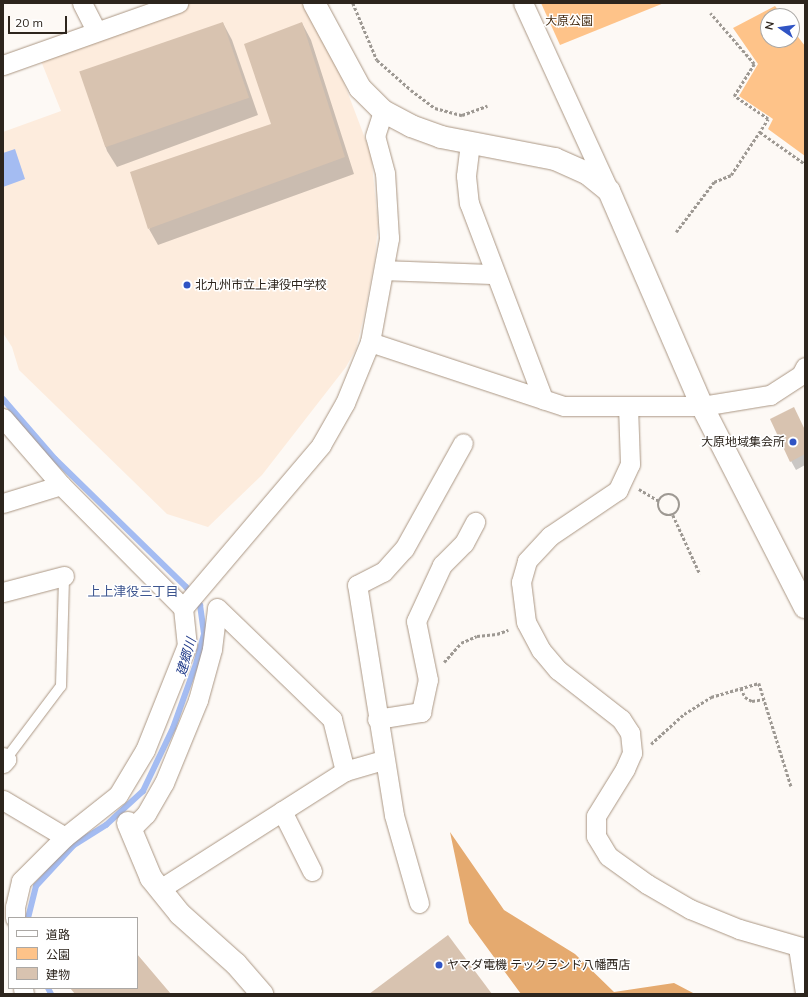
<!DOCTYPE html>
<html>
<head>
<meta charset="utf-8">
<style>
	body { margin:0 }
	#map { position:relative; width:808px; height:997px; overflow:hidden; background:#fdf9f5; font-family:Mulish,"Noto Sans JP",sans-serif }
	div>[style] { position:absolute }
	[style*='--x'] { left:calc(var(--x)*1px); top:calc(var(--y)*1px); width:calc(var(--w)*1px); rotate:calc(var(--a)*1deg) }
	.built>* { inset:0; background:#fdecdd }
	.green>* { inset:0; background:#fec389 }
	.forest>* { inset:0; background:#e5aa6f }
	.water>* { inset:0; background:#a4bcf2 }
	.shadow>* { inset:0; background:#0003 }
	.stream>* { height:6px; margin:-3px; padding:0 3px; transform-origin:3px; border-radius:3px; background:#a4bcf2 }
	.building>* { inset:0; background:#d8c3b0; transform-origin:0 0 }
	.path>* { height:2.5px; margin-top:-1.25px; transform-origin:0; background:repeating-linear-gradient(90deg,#9e9993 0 3px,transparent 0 5px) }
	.path>.ring { margin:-1.25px; padding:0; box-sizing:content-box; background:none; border:2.5px solid #9e9993; border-radius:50% }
	.roads { filter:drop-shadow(0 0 1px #ab9784) drop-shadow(0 0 1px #ab9784) }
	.lane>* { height:10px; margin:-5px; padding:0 5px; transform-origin:5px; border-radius:5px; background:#fff }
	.street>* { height:19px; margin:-9.5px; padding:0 9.5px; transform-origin:9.5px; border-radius:9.5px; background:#fff }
	.secondary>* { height:22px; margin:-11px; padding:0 11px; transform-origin:11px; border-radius:11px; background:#fff }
	.dots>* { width:11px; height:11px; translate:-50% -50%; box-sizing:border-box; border:2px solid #fff; border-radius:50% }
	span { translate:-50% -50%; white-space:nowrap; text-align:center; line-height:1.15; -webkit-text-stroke:3px #fff; paint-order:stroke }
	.park-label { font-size:12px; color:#462d13 }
	.poi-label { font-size:12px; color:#2d251d }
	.left { translate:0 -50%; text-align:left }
	.right { translate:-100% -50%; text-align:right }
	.neighbourhood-label { font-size:13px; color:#3c548e }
	.water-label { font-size:13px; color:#233d8b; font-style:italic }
	.frame { position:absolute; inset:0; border:4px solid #2d251d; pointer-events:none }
	.legend { position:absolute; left:8px; top:917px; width:130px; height:72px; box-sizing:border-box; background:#fff; border:1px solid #aba8a5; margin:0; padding:5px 7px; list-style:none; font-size:12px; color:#2d251d }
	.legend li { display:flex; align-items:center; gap:8px; height:20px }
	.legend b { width:20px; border:1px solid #aba8a5 }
	.north { position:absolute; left:760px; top:8px; width:40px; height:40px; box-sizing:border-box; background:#fff; border:1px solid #aba8a5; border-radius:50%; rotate:283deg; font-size:11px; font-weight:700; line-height:16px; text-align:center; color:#2d251d }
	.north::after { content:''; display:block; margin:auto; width:14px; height:18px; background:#3054c4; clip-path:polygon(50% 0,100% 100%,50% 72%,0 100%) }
	.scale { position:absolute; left:8px; top:16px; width:59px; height:18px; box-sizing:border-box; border:2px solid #2d251d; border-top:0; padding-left:5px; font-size:12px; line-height:14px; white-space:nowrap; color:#2d251d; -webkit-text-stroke:3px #fff; paint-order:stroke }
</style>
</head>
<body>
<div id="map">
	<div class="built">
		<div style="clip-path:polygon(193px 3px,303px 3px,341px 75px,371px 154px,378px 224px,375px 258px,365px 311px,356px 349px,346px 367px,262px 475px,208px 527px,167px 514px,19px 370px,12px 347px,3px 333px,3px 132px,61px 111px,41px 61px)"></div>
	</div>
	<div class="green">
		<div style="clip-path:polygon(541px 3px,664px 3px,560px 45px)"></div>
		<div style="clip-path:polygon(775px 6px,783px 16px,768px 16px,768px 40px,792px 40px,792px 29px,805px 46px,805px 156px,768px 129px,773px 119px,739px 96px,758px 64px,733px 28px)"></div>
	</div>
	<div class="forest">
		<div style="clip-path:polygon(450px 832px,504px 910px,575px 954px,614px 992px,674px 983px,695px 994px,521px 994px,469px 923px)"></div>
	</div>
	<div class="water">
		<div style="clip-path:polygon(15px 149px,25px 179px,3px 187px,3px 153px)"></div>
	</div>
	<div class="shadow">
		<div style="clip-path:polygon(223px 23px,232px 40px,258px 115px,117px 167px,107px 151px,82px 76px)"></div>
		<div style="clip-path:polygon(302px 23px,311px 40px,354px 174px,158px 245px,149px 229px,272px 124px)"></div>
		<div style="clip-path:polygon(805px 430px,805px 465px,796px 470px,791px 461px)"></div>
	</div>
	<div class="stream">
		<div style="--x:3;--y:399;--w:79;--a:49.1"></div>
		<div style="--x:55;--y:459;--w:183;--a:44.3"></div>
		<div style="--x:186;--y:587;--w:23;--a:52"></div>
		<div style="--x:200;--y:605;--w:29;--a:82"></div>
		<div style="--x:204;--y:634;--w:28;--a:105"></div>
		<div style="--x:197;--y:661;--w:71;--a:109.7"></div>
		<div style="--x:173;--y:728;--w:70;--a:115.5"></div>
		<div style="--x:143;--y:791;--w:50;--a:137.4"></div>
		<div style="--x:106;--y:825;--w:39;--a:148"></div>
		<div style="--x:73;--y:846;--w:54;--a:132.8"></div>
		<div style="--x:36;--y:886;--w:33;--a:104"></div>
		<div style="--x:48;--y:988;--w:7;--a:63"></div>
	</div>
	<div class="building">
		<div style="left:223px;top:22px;width:80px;height:152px;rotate:71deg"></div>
		<div style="clip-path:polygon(302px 22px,345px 157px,148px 229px,130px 172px,271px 124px,244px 44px)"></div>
		<div style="clip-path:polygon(794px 407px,805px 430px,805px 454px,790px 462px,770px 419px)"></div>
		<div style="clip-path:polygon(448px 935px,492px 994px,369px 994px)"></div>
		<div style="clip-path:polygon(137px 954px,171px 994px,75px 994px,70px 988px,137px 988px)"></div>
	</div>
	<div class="path">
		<div style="--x:353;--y:3;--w:62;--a:67.2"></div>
		<div style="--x:377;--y:60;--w:45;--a:41.4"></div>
		<div style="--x:411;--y:90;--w:30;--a:37"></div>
		<div style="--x:435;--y:108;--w:28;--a:15"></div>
		<div style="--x:462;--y:115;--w:27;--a:-20"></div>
		<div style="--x:760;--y:132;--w:55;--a:35.4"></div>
		<div style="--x:676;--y:232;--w:63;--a:-52.8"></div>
		<div style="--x:714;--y:182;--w:18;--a:-22"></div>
		<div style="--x:731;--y:175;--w:67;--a:-56.5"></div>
		<div style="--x:768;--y:119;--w:41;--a:-145.9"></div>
		<div style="--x:734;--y:96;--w:38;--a:-58"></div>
		<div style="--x:754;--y:64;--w:67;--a:-130.8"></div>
		<div style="--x:639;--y:489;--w:23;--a:31"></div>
		<div class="ring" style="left:658px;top:494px;width:19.5px;height:19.5px"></div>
		<div style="--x:673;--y:515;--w:65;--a:65.4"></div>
		<div style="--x:444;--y:662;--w:25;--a:-48"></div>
		<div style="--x:461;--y:643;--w:17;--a:-24"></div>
		<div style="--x:477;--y:636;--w:20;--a:-6"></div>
		<div style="--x:497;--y:634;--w:12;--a:-20"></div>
		<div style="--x:741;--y:688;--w:10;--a:66"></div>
		<div style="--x:745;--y:697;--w:8;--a:30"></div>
		<div style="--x:752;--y:701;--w:12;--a:-9"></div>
		<div style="--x:651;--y:744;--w:45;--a:-42.3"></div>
		<div style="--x:684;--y:714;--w:32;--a:-32"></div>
		<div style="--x:711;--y:697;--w:50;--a:-16.3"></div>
		<div style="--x:759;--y:683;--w:108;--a:72.7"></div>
	</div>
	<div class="roads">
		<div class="lane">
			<div style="--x:6;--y:759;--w:91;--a:-53"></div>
			<div style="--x:61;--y:686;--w:110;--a:-88.4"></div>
		</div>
		<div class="street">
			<div style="--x:82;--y:3;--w:31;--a:63"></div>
			<div style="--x:523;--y:3;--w:207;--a:65.4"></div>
			<div style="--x:3;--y:65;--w:186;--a:-19.5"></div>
			<div style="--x:470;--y:143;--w:33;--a:97"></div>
			<div style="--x:466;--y:176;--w:27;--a:84"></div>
			<div style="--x:469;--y:203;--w:210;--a:69.3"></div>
			<div style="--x:384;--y:270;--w:111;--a:2.1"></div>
			<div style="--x:370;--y:342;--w:204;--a:18.3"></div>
			<div style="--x:564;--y:406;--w:138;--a:0"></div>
			<div style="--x:702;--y:406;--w:69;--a:-9.2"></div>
			<div style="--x:770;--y:395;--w:37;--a:-33"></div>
			<div style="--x:801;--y:375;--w:9;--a:-63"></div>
			<div style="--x:628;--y:406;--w:58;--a:88"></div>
			<div style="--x:630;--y:464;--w:29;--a:115"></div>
			<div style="--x:618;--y:490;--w:82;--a:145.9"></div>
			<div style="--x:550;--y:536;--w:34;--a:133"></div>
			<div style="--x:527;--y:561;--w:22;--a:106"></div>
			<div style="--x:521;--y:582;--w:40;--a:82.9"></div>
			<div style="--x:526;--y:622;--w:32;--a:62"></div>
			<div style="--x:541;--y:650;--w:26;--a:50"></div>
			<div style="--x:558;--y:670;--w:80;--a:37.9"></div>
			<div style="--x:621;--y:719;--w:17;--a:57"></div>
			<div style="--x:630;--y:733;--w:20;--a:84"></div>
			<div style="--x:632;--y:753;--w:17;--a:114"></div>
			<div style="--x:625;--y:769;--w:55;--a:121.7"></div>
			<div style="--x:596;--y:816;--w:20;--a:90"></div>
			<div style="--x:596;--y:836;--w:23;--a:59"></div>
			<div style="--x:608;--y:856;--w:48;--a:35.7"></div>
			<div style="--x:647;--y:884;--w:50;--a:30.2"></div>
			<div style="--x:690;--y:909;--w:53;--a:22.2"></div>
			<div style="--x:739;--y:929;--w:69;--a:16.1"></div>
			<div style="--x:3;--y:418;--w:89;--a:49.1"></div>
			<div style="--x:61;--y:485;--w:173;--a:45.2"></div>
			<div style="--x:183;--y:608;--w:37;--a:84"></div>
			<div style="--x:187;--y:645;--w:113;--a:111.8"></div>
			<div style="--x:145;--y:750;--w:52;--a:121"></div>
			<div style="--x:118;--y:795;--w:68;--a:141.6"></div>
			<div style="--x:65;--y:837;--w:62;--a:135"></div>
			<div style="--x:21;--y:881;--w:27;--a:103"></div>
			<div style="--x:15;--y:907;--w:11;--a:90"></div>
			<div style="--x:3;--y:503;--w:61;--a:-17.2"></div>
			<div style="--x:3;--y:592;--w:63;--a:-14.7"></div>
			<div style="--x:183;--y:608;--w:214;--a:-49.7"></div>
			<div style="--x:321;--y:445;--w:48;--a:-60.3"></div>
			<div style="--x:345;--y:403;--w:66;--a:-67.7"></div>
			<div style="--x:370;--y:342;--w:106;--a:-79.6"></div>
			<div style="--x:389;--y:238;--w:65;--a:-93.5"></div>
			<div style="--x:385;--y:173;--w:38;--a:-105"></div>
			<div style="--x:375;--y:136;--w:26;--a:-72"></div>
			<div style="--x:377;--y:719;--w:45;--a:-9"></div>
			<div style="--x:421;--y:712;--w:33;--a:-78"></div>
			<div style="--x:428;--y:680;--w:60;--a:-101.5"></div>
			<div style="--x:416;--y:621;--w:62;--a:-65.1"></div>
			<div style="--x:442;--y:565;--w:31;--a:-45"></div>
			<div style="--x:464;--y:543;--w:24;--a:-62"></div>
			<div style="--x:3;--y:757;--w:4;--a:34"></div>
			<div style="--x:6;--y:759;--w:5;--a:127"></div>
			<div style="--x:3;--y:800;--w:72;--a:30.8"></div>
			<div style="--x:282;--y:811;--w:67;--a:63.4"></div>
			<div style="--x:131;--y:829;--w:21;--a:-45"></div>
			<div style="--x:146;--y:814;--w:36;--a:-60"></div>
			<div style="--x:164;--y:783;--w:90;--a:-67.7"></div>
			<div style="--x:198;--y:700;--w:53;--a:-74.6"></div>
			<div style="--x:212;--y:649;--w:41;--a:-83"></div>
			<div style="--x:217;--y:608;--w:160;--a:44"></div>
			<div style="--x:332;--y:719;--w:54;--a:76"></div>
			<div style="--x:160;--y:889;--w:219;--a:-32.5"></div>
			<div style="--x:345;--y:771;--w:40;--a:-16"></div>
			<div style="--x:419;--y:903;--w:91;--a:-105.9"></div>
			<div style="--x:394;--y:815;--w:233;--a:-99.1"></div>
			<div style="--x:357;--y:585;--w:29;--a:-27"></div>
			<div style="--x:383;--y:572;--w:31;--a:-48"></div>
			<div style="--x:404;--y:549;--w:121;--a:-60.9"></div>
			<div style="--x:798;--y:947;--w:47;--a:81.3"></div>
			<div style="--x:23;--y:988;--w:6;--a:81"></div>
		</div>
		<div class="secondary">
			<div style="--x:314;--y:3;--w:97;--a:61.6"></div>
			<div style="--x:360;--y:88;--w:33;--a:45"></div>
			<div style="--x:383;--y:111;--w:32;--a:28"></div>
			<div style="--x:411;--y:126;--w:32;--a:20"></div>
			<div style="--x:441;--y:137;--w:116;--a:10.9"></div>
			<div style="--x:555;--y:159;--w:36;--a:24"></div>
			<div style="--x:588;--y:174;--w:27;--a:39"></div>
			<div style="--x:609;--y:191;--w:234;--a:66.6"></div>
			<div style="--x:702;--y:406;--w:226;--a:62.9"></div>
			<div style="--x:128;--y:823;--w:60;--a:67.3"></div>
			<div style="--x:151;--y:878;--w:46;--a:51.1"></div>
			<div style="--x:180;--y:914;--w:75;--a:41.8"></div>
			<div style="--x:236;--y:964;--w:40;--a:49"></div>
		</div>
	</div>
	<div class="dots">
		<div style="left:187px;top:285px;background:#3054c4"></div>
		<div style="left:793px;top:442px;background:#3054c4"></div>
		<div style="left:439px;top:965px;background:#3054c4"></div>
	</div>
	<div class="park-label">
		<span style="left:569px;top:21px">大原公園</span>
	</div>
	<div class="poi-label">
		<span class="left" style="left:195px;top:285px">北九州市立上津役中学校</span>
		<span class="right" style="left:785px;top:442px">大原地域集会所</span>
		<span class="left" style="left:447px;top:965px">ヤマダ電機 テックランド八幡西店</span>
	</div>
	<div class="neighbourhood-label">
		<span style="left:133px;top:591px">上上津役三丁目</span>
	</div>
	<div class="water-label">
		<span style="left:186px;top:657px;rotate:-74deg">建郷川</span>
	</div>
	<div class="frame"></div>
	<ul class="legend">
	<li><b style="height:5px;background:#fff"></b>道路</li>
	<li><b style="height:11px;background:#fec389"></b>公園</li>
	<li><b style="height:11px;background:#d8c3b0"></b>建物</li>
	</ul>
	<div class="north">N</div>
	<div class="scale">20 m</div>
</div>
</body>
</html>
